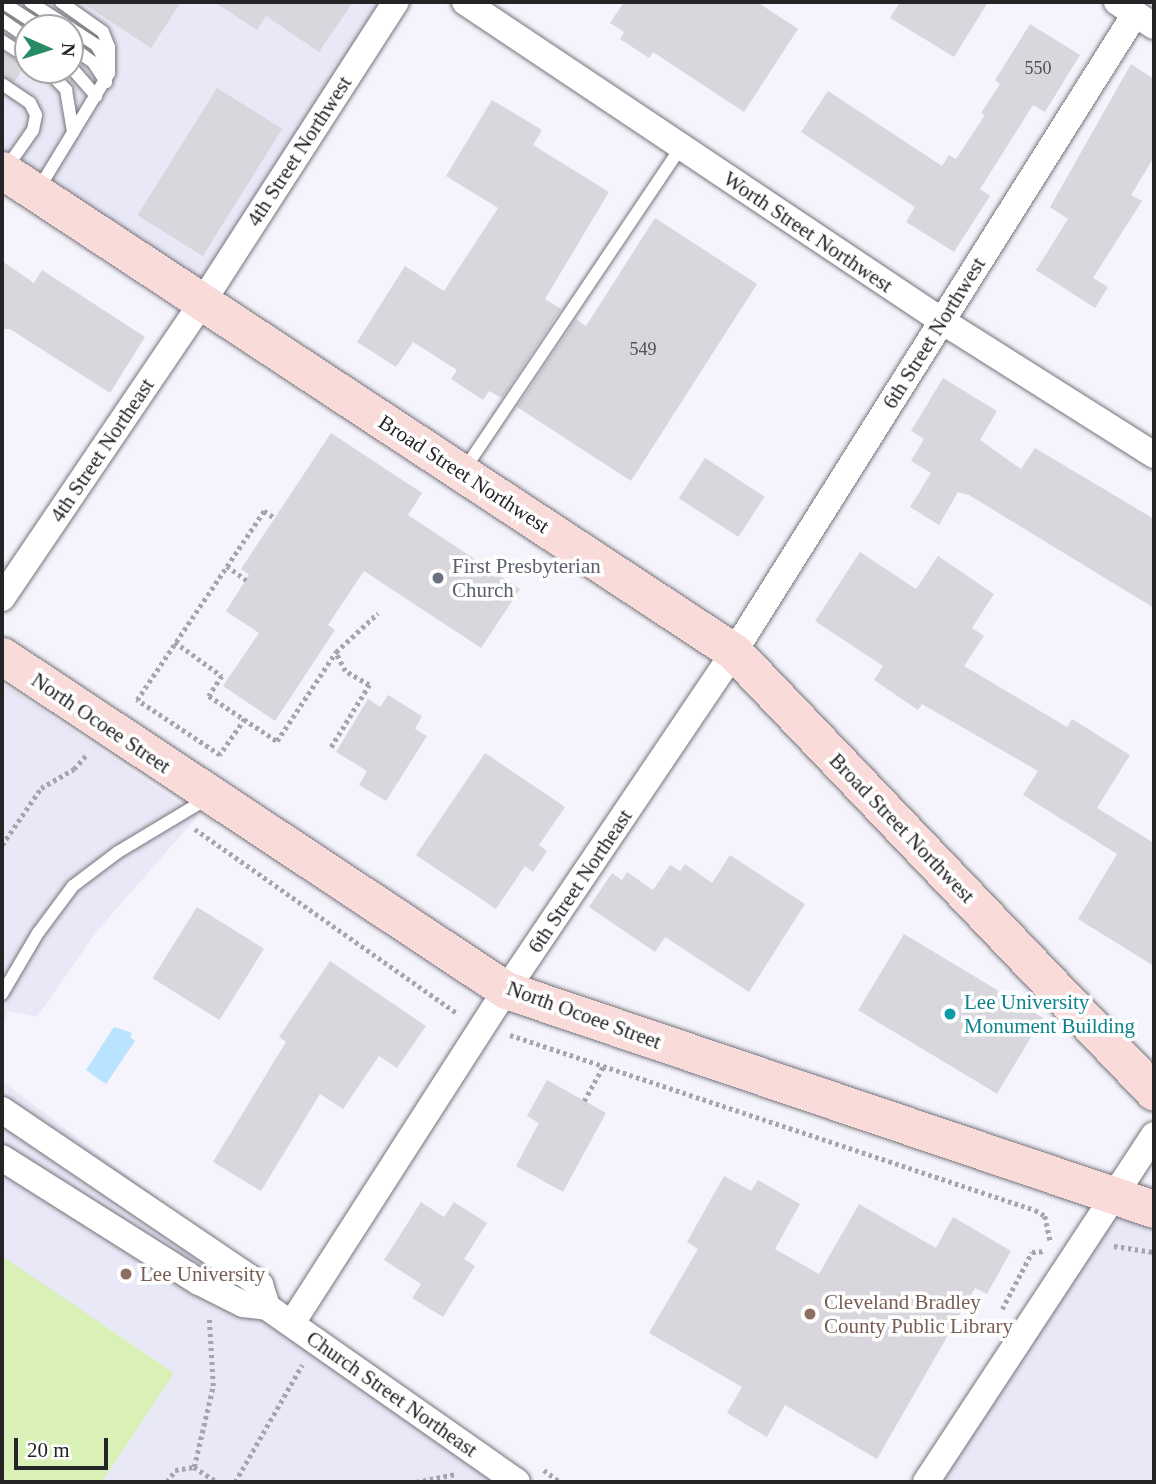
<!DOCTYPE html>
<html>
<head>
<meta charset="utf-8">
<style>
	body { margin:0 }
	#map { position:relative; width:1156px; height:1484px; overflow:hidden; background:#f5f4fc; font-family:"Times New Roman",serif }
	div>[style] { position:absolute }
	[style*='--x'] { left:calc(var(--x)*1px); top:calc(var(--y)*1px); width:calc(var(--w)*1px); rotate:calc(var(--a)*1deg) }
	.built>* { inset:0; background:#e9e8f7 }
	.green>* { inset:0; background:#d9f0b7 }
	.water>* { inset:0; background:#b9e3fe }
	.building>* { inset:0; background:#d9d6dd; transform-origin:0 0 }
	.path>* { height:4.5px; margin-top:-2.25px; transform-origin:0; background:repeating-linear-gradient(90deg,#a6a5ac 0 3.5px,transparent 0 7px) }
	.roads { filter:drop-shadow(0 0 2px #75747b) drop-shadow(0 0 2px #75747b) }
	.service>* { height:12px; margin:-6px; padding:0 6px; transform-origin:6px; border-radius:6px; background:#fff }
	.minor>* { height:26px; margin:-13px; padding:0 13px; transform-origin:13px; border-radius:13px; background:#fff }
	.secondary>* { height:37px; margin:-18.5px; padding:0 18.5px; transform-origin:18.5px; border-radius:18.5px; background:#f9dcd9 }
	.dots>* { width:19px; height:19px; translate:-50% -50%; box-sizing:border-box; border:4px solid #fff; border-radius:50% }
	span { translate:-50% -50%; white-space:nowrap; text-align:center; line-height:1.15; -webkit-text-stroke:7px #fff; paint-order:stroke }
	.number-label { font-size:18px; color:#515054 }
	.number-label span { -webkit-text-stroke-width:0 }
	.street-label { font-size:21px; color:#242326 }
	.worship-label { font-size:21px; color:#5b616d }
	.left { translate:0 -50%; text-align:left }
	.culture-label { font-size:21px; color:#0d838f }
	.education-label { font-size:21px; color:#785e54 }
	.frame { position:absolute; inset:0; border:4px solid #242326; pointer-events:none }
	.north { position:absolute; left:14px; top:14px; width:70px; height:70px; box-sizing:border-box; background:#fff; border:2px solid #a7a7a8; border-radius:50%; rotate:93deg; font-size:19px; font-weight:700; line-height:28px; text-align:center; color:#242326 }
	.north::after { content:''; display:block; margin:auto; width:24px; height:32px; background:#278b65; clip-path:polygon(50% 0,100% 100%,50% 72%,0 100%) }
	.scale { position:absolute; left:14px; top:1438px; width:94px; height:32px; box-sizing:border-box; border:4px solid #242326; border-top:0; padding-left:9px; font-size:21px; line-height:24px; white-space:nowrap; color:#242326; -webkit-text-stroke:5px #fff; paint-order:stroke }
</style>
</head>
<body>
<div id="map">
	<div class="built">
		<div style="clip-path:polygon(evenodd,2px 2px,396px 2px,203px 301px,2px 170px,2px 2px,28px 28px,70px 28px,70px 70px,28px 70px,28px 28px)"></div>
		<div style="clip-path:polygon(2px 683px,198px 816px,97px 931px,37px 1017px,8px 1011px,2px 1031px)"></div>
		<div style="clip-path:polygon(2px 1081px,242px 1262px,260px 1285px,520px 1482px,2px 1482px)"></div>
		<div style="clip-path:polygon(1115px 1197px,1154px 1210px,1154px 1482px,926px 1482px)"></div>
	</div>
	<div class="green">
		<div style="clip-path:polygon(2px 1256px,174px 1373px,102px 1482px,2px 1482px)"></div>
	</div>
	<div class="water">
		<div style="clip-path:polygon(114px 1027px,132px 1033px,130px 1037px,135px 1041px,106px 1084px,86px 1070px)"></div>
	</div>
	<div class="building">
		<div style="clip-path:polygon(81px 2px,181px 2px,151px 48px)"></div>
		<div style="clip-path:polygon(214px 2px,353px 2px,319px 52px,266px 16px,257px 30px)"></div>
		<div style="clip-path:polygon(624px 2px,757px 2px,798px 29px,744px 112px,653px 52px,649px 58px,620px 39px,624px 32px,610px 23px)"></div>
		<div style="clip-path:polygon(900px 2px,988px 2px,954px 57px,890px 18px)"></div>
		<div style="clip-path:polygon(1030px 24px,1080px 55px,1045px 112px,1033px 105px,980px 189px,990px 196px,954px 252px,906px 222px,915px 207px,801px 132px,828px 91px,942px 166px,949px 155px,956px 159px,985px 115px,981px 113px,1000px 84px,995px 80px)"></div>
		<div style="clip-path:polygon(2px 51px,25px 66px,14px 82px,2px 75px)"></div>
		<div style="clip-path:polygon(1131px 64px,1154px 79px,1154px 157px,1131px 195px,1142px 201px,1093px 278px,1108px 287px,1095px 308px,1036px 270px,1068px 219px,1050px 207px)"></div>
		<div style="left:217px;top:88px;width:77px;height:150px;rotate:32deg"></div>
		<div style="clip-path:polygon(492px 100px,542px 130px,533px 145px,609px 192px,545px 299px,561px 309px,502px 398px,489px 391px,483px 400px,451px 379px,457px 370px,413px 342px,396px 367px,357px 342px,405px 266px,444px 291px,498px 208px,446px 176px)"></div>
		<div style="clip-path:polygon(655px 218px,757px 284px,631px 481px,517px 407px,576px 319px,586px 326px)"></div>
		<div style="clip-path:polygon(2px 261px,34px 283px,42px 270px,145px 337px,110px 393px,10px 329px,2px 329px)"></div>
		<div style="clip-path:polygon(943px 378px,997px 411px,980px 440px,1021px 469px,1035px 448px,1154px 519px,1154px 608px,969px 495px,958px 492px,939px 525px,910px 507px,931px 473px,911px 461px,924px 439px,911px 431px)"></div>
		<div style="clip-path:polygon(331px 433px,422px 493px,408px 515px,520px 589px,481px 648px,364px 571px,328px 625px,335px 630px,275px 721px,223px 686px,259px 633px,226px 611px,249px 575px,241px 569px)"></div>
		<div style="left:705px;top:458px;width:71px;height:48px;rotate:33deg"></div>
		<div style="clip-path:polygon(860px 552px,916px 589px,938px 556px,994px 594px,972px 628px,984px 636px,964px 666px,1067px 727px,1072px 719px,1130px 755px,1097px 808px,1154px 843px,1154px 966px,1078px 919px,1117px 854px,1023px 795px,1038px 771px,922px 704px,918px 710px,874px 680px,883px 666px,815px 621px)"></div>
		<div style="clip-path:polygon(388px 695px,422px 716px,415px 729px,427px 736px,386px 801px,359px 785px,367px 771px,336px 752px,368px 699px,380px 707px)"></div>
		<div style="clip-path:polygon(485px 753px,565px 807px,539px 845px,547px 851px,533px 872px,525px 866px,496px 909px,416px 855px)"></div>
		<div style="clip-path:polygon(730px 855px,805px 904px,749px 992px,665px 937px,655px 952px,589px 907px,612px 873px,622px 880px,627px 872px,653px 890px,670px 865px,680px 871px,685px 864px,712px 883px)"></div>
		<div style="left:197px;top:907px;width:79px;height:84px;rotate:32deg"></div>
		<div style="left:904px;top:934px;width:162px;height:89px;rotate:31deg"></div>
		<div style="clip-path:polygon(330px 961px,426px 1026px,397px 1068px,379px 1056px,343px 1109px,320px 1094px,261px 1191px,213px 1162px,286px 1042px,279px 1037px)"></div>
		<div style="clip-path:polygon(547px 1080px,606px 1113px,563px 1192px,516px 1166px,539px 1123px,527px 1116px)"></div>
		<div style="clip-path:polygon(724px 1176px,751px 1191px,758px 1180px,800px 1204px,775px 1249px,819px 1274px,859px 1204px,936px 1248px,953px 1217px,1011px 1251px,987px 1294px,975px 1288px,877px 1459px,785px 1405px,767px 1437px,727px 1413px,742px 1387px,649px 1333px,698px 1249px,687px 1242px)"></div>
		<div style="clip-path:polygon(421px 1202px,444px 1217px,454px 1202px,487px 1223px,464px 1259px,475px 1266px,443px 1317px,412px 1298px,421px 1284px,384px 1260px)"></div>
	</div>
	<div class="path">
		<div style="--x:227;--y:566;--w:24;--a:36"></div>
		<div style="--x:175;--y:642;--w:58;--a:35.9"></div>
		<div style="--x:222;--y:676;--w:24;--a:123"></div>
		<div style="--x:209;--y:696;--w:82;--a:33.5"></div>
		<div style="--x:277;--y:741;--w:107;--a:-56.5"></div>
		<div style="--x:336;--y:652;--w:57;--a:-42.9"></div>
		<div style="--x:245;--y:719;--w:44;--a:124.8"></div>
		<div style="--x:220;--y:755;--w:100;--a:-146.5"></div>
		<div style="--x:137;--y:700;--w:228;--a:-56.1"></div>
		<div style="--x:264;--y:511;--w:13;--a:32"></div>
		<div style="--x:331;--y:747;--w:73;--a:-58.5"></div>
		<div style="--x:369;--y:685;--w:28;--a:-150"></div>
		<div style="--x:345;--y:671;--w:20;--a:-117"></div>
		<div style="--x:195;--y:829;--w:320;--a:35.1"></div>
		<div style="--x:2;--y:845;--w:69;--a:-55.6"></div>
		<div style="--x:41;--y:788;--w:38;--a:-30"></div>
		<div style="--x:74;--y:769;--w:18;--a:-49"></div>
		<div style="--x:510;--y:1035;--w:553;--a:18.43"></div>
		<div style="--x:1035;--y:1210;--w:12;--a:31"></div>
		<div style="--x:1045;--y:1216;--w:25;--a:78"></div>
		<div style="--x:584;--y:1101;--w:39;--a:-61"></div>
		<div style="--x:1114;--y:1246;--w:40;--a:8.5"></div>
		<div style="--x:1002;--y:1309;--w:64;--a:-62.2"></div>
		<div style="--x:1032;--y:1252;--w:14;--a:-4"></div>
		<div style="--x:194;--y:1467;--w:83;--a:-76.8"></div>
		<div style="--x:213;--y:1386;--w:69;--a:-93.3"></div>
		<div style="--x:544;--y:1470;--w:20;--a:37"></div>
		<div style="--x:167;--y:1482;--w:14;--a:-56"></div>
		<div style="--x:175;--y:1470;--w:19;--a:-9"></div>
		<div style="--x:194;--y:1467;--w:27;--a:33"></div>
		<div style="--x:235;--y:1482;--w:135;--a:-60.2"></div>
		<div style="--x:416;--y:1482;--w:41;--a:-11.3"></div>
	</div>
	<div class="roads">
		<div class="service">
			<div style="--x:2;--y:2;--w:48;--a:33"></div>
			<div style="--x:30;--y:2;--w:48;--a:33"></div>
			<div style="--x:2;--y:20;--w:32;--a:35"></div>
			<div style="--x:70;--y:28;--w:31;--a:33"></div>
			<div style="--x:96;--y:45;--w:23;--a:59"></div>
			<div style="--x:2;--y:41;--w:31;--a:33"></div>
			<div style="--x:70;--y:46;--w:28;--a:35"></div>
			<div style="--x:93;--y:62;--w:24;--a:57"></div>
			<div style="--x:70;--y:66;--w:40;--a:49"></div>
			<div style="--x:47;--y:70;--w:28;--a:46"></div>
			<div style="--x:66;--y:90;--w:43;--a:80.5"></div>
			<div style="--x:2;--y:84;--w:34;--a:34"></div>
			<div style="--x:30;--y:103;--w:13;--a:63"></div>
			<div style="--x:36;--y:115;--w:15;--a:101"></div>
			<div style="--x:33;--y:130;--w:49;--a:125"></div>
			<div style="--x:38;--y:190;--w:137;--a:-58.7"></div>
			<div style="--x:109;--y:73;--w:26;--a:-90"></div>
			<div style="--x:109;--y:47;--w:16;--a:-112"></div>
			<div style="--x:103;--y:32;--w:52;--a:-144.5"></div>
			<div style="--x:464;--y:470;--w:389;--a:-56.1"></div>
			<div style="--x:2;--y:994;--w:71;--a:-59.5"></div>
			<div style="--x:38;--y:933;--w:59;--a:-53.3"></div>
			<div style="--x:73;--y:886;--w:56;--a:-37.1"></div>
			<div style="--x:118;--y:852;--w:107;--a:-30.9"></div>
		</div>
		<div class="minor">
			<div style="--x:465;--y:2;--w:574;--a:33.77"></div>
			<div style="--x:942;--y:321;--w:251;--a:32.3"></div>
			<div style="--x:1117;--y:2;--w:44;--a:33"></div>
			<div style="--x:2;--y:598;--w:359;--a:-55.9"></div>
			<div style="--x:203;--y:301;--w:356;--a:-57.2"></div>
			<div style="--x:2;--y:1110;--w:312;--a:34.1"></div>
			<div style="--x:260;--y:1285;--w:23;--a:72"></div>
			<div style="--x:2;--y:1158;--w:233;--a:32.2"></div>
			<div style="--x:199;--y:1282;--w:49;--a:26.6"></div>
			<div style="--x:243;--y:1304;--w:24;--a:7"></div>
			<div style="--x:267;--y:1307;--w:305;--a:35"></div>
			<div style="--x:292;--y:1323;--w:396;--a:-57.3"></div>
			<div style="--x:506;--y:990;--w:408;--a:-56"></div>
			<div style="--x:734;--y:652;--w:754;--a:-57.85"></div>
			<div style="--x:926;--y:1482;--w:415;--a:-56.7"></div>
		</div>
		<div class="secondary">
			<div style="--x:2;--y:170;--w:876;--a:33.36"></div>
			<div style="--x:734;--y:652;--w:608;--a:46.33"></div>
			<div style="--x:2;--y:656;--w:605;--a:33.53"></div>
			<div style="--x:506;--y:990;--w:684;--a:18.67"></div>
		</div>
	</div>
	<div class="dots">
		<div style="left:438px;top:578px;background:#6b7280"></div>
		<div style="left:950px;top:1014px;background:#0f9aa8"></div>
		<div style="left:126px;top:1274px;background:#8d6e63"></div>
		<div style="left:810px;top:1314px;background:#8d6e63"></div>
	</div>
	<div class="number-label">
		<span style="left:1038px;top:68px">550</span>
		<span style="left:643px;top:349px">549</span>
	</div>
	<div class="street-label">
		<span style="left:299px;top:151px;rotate:-57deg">4th Street Northwest</span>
		<span style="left:808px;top:232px;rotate:34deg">Worth Street Northwest</span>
		<span style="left:934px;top:333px;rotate:-58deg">6th Street Northwest</span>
		<span style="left:102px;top:450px;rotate:-56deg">4th Street Northeast</span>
		<span style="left:464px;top:474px;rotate:33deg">Broad Street Northwest</span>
		<span style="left:101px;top:723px;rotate:34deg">North Ocoee Street</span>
		<span style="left:902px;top:828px;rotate:46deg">Broad Street Northwest</span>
		<span style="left:580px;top:881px;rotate:-56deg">6th Street Northeast</span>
		<span style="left:584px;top:1015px;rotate:20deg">North Ocoee Street</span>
		<span style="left:392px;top:1394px;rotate:35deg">Church Street Northeast</span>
	</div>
	<div class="worship-label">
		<span class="left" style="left:452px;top:578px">First Presbyterian<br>Church</span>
	</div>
	<div class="culture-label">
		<span class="left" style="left:964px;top:1014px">Lee University<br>Monument Building</span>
	</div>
	<div class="education-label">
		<span class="left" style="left:140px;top:1274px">Lee University</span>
		<span class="left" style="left:824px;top:1314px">Cleveland Bradley<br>County Public Library</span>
	</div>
	<div class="frame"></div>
	<div class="north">N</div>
	<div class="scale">20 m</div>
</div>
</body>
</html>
